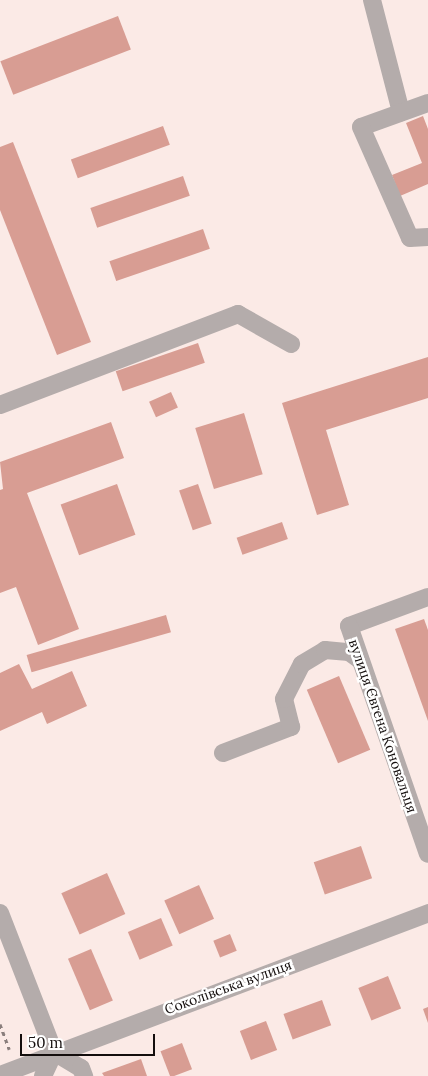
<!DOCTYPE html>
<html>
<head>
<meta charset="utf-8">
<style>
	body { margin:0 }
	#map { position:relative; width:428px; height:1076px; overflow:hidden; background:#fbeae6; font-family:Lora,serif }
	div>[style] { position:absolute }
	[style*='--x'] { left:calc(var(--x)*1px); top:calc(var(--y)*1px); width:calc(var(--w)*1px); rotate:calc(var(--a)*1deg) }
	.building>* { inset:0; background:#d89d93; transform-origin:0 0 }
	.path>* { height:3px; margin-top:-1.5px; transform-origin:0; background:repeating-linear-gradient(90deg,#8a7e7c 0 4px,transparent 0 8px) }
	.minor>* { height:18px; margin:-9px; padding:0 9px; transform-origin:9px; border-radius:9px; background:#b4acab }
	span { translate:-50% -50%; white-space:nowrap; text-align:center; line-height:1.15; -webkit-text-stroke:5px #fff; paint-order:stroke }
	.street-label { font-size:14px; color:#140e0d }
	.scale { position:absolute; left:20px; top:1034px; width:135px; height:22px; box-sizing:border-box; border:2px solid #140e0d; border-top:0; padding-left:6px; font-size:15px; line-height:18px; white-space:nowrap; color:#140e0d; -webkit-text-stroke:4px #fff; paint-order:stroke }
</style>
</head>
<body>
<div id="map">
	<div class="building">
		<div style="left:118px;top:16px;width:36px;height:126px;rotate:69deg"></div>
		<div style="clip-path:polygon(423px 116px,428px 129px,428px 184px,400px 196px,392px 175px,422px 163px,406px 123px)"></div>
		<div style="left:163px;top:126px;width:20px;height:98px;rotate:70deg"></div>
		<div style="clip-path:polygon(13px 142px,91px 342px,57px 355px,0 210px,0 147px)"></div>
		<div style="left:183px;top:176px;width:21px;height:98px;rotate:71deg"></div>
		<div style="left:203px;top:229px;width:21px;height:99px;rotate:71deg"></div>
		<div style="left:198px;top:343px;width:21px;height:87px;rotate:71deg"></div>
		<div style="clip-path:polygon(428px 357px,428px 398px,326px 430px,349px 505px,317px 515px,282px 403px)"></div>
		<div style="left:171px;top:392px;width:17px;height:24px;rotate:66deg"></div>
		<div style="left:244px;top:413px;width:64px;height:51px;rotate:73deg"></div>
		<div style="clip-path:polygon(111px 422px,124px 458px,27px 493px,79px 629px,38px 645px,16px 587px,0 593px,0 490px,3px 489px,0 462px)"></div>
		<div style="left:117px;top:484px;width:54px;height:60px;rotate:70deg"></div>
		<div style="left:198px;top:484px;width:42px;height:20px;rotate:71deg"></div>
		<div style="left:282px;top:522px;width:18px;height:48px;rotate:71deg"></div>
		<div style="left:166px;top:615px;width:18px;height:145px;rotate:74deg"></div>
		<div style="clip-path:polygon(424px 619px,428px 630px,428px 721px,395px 629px)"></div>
		<div style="clip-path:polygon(19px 664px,32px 689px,72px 671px,87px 706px,47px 724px,42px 712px,0 731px,0 673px)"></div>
		<div style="left:339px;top:676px;width:80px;height:35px;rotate:67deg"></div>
		<div style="left:361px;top:846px;width:34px;height:50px;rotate:71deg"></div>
		<div style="left:107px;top:873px;width:45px;height:50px;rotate:66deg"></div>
		<div style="left:199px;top:885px;width:37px;height:38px;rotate:66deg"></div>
		<div style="left:161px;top:918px;width:30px;height:36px;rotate:67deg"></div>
		<div style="left:230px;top:934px;width:18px;height:18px;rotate:68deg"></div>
		<div style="left:91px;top:949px;width:56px;height:25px;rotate:67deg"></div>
		<div style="left:388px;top:976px;width:35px;height:32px;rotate:68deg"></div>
		<div style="left:322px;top:1000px;width:27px;height:41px;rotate:70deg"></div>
		<div style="clip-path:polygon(428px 1007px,428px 1023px,423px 1009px)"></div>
		<div style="left:266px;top:1021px;width:31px;height:28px;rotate:69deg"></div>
		<div style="left:182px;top:1043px;width:28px;height:23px;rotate:69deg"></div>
		<div style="clip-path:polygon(141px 1059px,147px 1076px,104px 1076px,102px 1073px)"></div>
	</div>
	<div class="path">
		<div style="--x:0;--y:1024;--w:27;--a:70"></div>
	</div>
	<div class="minor">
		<div style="--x:372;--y:0;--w:116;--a:75.5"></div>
		<div style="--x:428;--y:103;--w:71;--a:160.3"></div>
		<div style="--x:361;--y:127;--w:121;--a:66.2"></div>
		<div style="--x:410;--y:238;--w:18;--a:-3"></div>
		<div style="--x:0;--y:405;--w:255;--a:-20.9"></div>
		<div style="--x:238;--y:314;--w:61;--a:29.5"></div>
		<div style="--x:428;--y:597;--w:84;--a:159.8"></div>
		<div style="--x:349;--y:626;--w:241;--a:70.9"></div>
		<div style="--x:223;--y:753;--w:73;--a:-20.9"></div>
		<div style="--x:291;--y:727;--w:29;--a:-104"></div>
		<div style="--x:284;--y:699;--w:39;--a:-63"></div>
		<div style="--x:302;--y:664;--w:27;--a:-31"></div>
		<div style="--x:325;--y:650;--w:24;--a:5"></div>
		<div style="--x:349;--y:652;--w:14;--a:36"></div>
		<div style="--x:0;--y:913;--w:149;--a:68.8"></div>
		<div style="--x:54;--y:1052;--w:31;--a:31"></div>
		<div style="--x:81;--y:1068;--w:9;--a:69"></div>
		<div style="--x:0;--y:1075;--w:458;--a:-20.7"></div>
		<div style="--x:43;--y:1076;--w:26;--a:-65"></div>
	</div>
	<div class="street-label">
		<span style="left:383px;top:726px;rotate:71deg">вулиця Євгена Коновальця</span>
		<span style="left:228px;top:987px;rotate:-20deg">Соколівська вулиця</span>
	</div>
	<div class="scale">50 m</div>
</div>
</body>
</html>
